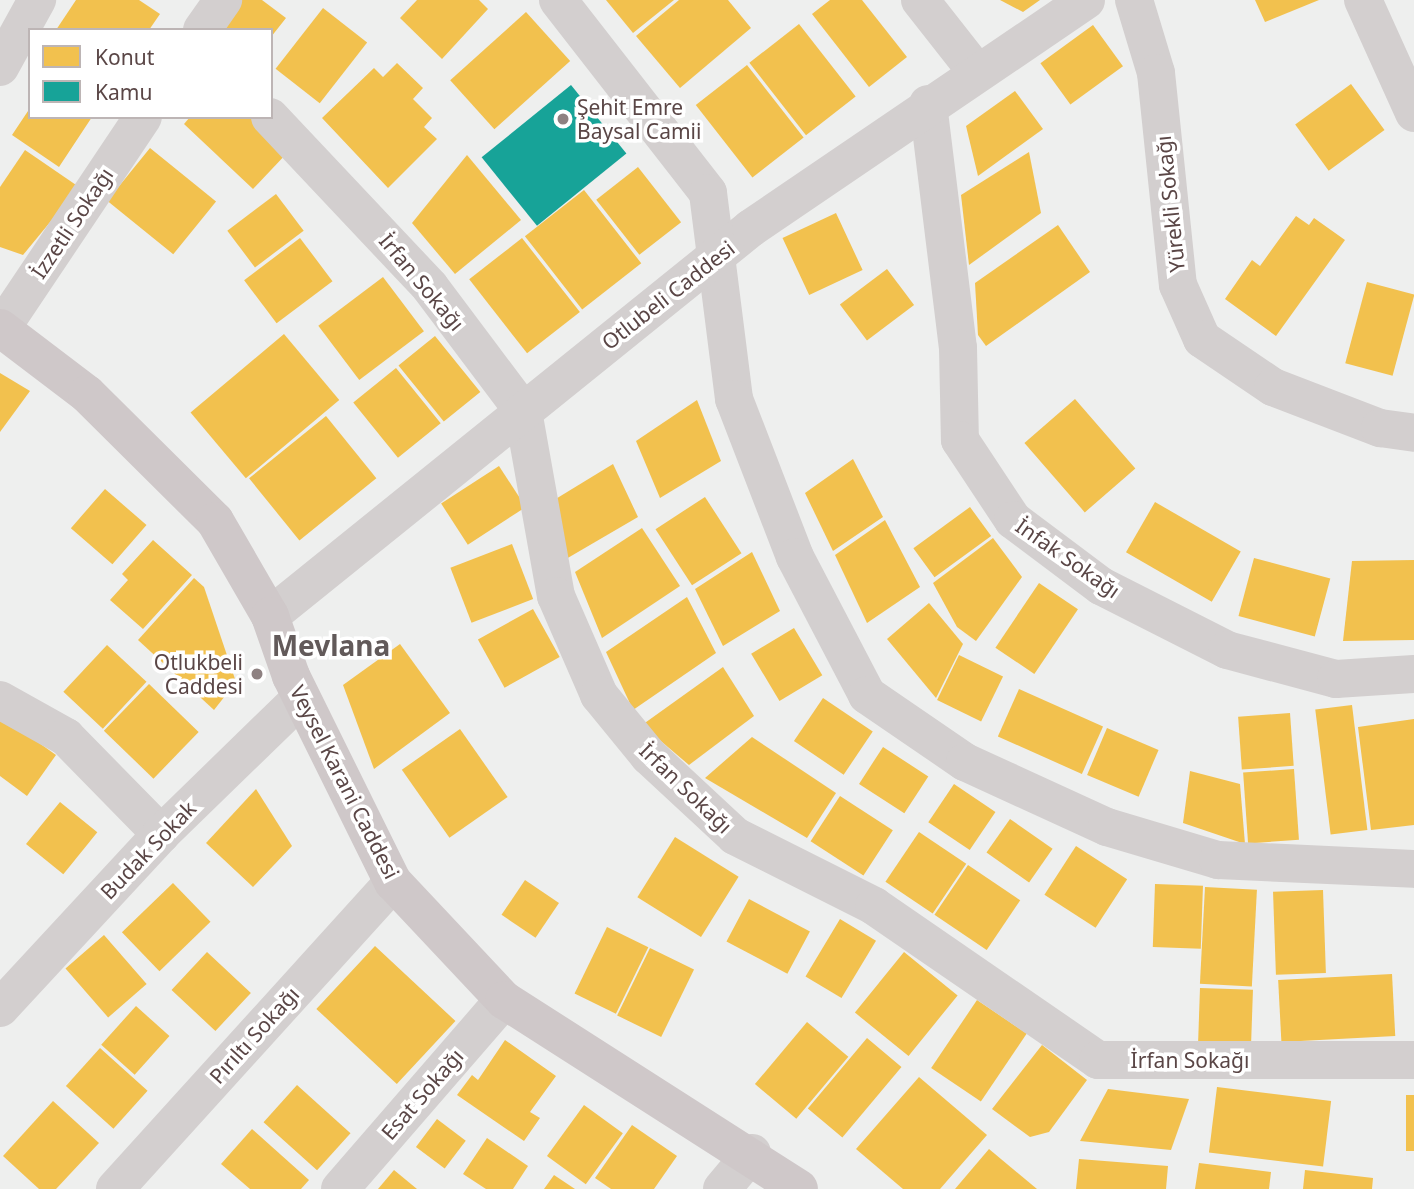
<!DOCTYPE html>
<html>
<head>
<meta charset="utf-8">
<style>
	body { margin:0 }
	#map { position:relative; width:1414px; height:1189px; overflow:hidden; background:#eeefee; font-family:"Noto Sans",sans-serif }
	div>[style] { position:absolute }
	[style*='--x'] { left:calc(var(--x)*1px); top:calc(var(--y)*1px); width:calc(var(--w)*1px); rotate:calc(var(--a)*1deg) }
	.homes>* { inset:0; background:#f2c14e; transform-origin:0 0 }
	.public>* { inset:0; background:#17a398; transform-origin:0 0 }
	.minor>* { height:38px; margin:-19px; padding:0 19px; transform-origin:19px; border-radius:19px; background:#d3cfcf }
	.major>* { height:38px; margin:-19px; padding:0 19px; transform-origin:19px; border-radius:19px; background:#cfc8c9 }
	.dots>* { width:19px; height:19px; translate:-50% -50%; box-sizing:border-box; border:4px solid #fff; border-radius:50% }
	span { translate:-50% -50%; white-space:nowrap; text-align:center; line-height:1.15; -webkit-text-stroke:7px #fff; paint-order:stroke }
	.poi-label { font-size:21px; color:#5a4646 }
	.left { translate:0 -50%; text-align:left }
	.right { translate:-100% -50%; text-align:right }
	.street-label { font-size:21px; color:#5a4646 }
	.district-label { font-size:28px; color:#625a5a; font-weight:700 }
	.legend { position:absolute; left:28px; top:28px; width:245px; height:91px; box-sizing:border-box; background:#fff; border:2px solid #bdb5b5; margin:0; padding:9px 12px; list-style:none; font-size:21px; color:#5a4646 }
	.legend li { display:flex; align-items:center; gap:14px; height:35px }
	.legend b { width:35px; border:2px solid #bdb5b5 }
</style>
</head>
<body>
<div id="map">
	<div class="homes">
		<div style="clip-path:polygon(76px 0,139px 0,160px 14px,149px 30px,56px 30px)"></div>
		<div style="clip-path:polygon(237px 0,262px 0,286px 18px,271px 37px,271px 30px,214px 30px)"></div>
		<div style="clip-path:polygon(417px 0,479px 0,488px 9px,442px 59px,400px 18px)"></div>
		<div style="clip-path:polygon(606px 0,674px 0,633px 33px)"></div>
		<div style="clip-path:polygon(679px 0,728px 0,751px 28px,680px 88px,636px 36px)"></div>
		<div style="clip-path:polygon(830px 0,862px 0,907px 57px,869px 87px,812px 14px)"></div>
		<div style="clip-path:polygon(1000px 0,1040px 0,1023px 12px)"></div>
		<div style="clip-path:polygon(1255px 0,1319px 0,1265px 22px)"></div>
		<div style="left:323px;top:8px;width:56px;height:77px;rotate:38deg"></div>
		<div style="left:526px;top:12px;width:66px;height:102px;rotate:48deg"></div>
		<div style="left:799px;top:24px;width:92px;height:63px;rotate:52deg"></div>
		<div style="left:1093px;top:25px;width:51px;height:65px;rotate:54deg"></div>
		<div style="clip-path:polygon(397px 63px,423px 88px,413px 99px,432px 118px,424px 127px,437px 139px,388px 188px,322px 118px,374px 68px,383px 77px)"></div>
		<div style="left:747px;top:65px;width:92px;height:65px;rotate:52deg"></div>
		<div style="left:1351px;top:84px;width:57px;height:69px;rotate:54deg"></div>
		<div style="clip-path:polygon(1015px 91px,1043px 129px,978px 176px,966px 126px)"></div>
		<div style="clip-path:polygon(30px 108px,30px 117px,92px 117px,59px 167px,12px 135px)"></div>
		<div style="clip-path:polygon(190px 117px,250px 117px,288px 152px,253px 189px,184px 124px)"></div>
		<div style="left:150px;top:148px;width:85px;height:68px;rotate:39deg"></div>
		<div style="clip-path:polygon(25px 150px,79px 187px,23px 255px,0 247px,0 187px)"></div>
		<div style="clip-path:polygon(1029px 152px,1041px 213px,969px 265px,961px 195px)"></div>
		<div style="clip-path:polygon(467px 155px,521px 220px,455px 274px,412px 223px)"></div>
		<div style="left:638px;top:167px;width:70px;height:53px;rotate:52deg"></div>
		<div style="left:584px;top:190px;width:93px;height:75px;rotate:52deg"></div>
		<div style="left:276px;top:194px;width:46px;height:61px;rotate:53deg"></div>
		<div style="left:836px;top:213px;width:63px;height:59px;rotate:65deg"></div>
		<div style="clip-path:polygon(1296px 216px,1309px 225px,1314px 218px,1345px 240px,1276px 336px,1225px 299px,1252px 260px,1260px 266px)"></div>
		<div style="clip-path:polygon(1058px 225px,1090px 272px,986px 346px,978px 335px,975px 283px)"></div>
		<div style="left:300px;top:238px;width:54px;height:70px;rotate:53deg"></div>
		<div style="left:522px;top:238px;width:94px;height:67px;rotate:52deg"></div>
		<div style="left:887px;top:269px;width:45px;height:59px;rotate:53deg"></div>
		<div style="left:383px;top:277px;width:68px;height:81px;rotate:53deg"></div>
		<div style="left:1367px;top:282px;width:49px;height:84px;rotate:15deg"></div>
		<div style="left:284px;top:334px;width:86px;height:122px;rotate:50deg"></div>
		<div style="left:435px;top:336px;width:72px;height:47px;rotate:51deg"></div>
		<div style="left:396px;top:368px;width:71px;height:55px;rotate:51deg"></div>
		<div style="clip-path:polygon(0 373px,30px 391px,0 432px)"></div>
		<div style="left:1075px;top:399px;width:92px;height:67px;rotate:49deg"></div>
		<div style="clip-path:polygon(697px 400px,721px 461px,660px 498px,636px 441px)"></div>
		<div style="left:326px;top:416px;width:80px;height:99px;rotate:51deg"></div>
		<div style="clip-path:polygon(853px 459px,883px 517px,833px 551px,805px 493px)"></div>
		<div style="clip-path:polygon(613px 464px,638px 517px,566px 559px,554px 500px)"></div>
		<div style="left:499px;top:466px;width:49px;height:69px;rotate:57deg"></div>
		<div style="left:105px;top:489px;width:55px;height:52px;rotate:41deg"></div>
		<div style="left:705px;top:497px;width:67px;height:59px;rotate:57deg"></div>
		<div style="left:1155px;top:502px;width:99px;height:58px;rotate:30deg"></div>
		<div style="left:970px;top:507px;width:36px;height:70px;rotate:54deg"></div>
		<div style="clip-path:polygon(885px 520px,920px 587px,867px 623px,835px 555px)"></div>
		<div style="clip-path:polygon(642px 528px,680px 586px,602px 638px,575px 572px)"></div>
		<div style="clip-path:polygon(993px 538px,1022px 577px,976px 641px,957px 627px,933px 583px)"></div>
		<div style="clip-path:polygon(153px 540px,192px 575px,143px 629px,110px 600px,128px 580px,122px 574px)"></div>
		<div style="left:512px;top:544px;width:59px;height:66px;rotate:69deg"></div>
		<div style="clip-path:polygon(752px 552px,780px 611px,723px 646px,695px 589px)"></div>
		<div style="left:1254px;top:558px;width:79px;height:60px;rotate:15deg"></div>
		<div style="clip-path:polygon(1414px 560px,1414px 640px,1343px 641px,1352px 561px)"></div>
		<div style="clip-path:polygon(194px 578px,204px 587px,236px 682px,214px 710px,138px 640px)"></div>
		<div style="left:1039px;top:583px;width:47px;height:78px;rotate:34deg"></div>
		<div style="clip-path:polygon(687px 597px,716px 653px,633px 710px,606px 652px)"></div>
		<div style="clip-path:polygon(929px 603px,963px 644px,936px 698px,887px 639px)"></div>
		<div style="left:533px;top:609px;width:55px;height:63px;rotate:61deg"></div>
		<div style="left:794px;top:628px;width:55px;height:50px;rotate:59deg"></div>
		<div style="clip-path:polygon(400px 644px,450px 713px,374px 769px,343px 685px)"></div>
		<div style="left:107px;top:645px;width:54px;height:64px;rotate:43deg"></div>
		<div style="left:959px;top:655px;width:49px;height:50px;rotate:26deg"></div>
		<div style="clip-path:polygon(723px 667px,754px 716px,689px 765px,642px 725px)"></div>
		<div style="left:149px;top:684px;width:69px;height:65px;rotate:44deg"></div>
		<div style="left:1019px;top:689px;width:92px;height:52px;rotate:24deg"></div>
		<div style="left:823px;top:698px;width:60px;height:52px;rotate:34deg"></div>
		<div style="left:1352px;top:705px;width:126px;height:37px;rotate:83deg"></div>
		<div style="left:1290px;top:713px;width:53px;height:52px;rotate:86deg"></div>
		<div style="clip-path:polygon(0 715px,56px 755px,27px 796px,0 776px)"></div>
		<div style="clip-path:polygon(1414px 719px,1414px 825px,1371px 830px,1358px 727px)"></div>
		<div style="left:1107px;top:728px;width:56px;height:51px;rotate:23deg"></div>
		<div style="left:460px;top:729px;width:83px;height:71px;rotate:55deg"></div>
		<div style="clip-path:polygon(752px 737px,836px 793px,807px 838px,705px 778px)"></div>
		<div style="left:883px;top:747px;width:54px;height:44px;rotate:33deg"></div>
		<div style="left:1294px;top:769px;width:71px;height:51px;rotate:86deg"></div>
		<div style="clip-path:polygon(1190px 771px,1240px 784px,1245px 844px,1183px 823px)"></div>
		<div style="left:954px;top:784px;width:50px;height:46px;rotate:34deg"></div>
		<div style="clip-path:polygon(256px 789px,292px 846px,253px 887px,206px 843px)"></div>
		<div style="left:840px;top:796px;width:63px;height:54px;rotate:33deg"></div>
		<div style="left:60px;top:802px;width:48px;height:54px;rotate:39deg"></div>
		<div style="left:1010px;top:819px;width:52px;height:41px;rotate:35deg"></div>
		<div style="left:919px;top:832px;width:57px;height:60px;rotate:34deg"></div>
		<div style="left:675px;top:837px;width:75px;height:71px;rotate:32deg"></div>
		<div style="left:1076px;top:846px;width:61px;height:58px;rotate:33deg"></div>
		<div style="left:968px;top:865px;width:63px;height:60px;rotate:34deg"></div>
		<div style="left:525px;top:880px;width:41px;height:42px;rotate:34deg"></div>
		<div style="left:173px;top:883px;width:54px;height:71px;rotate:46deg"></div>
		<div style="left:1155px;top:884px;width:48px;height:63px;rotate:2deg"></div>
		<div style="left:1205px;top:887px;width:52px;height:97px;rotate:3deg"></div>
		<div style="left:1323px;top:890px;width:83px;height:50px;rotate:88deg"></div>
		<div style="left:749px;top:899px;width:69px;height:48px;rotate:28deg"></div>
		<div style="left:840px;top:919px;width:42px;height:67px;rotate:31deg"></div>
		<div style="left:607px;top:927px;width:46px;height:74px;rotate:26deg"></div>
		<div style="left:104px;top:935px;width:65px;height:51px;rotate:49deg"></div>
		<div style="left:375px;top:946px;width:110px;height:86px;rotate:43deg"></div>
		<div style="left:650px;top:948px;width:49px;height:75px;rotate:26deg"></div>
		<div style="left:207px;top:952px;width:60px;height:52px;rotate:43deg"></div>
		<div style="left:904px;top:952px;width:69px;height:78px;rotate:39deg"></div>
		<div style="left:1392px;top:974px;width:62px;height:114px;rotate:87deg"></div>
		<div style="left:1200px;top:988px;width:53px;height:54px;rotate:2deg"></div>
		<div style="left:977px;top:1000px;width:60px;height:82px;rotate:34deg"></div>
		<div style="left:136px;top:1006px;width:45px;height:52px;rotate:42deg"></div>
		<div style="left:807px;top:1022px;width:54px;height:81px;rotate:40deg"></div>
		<div style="left:867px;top:1038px;width:45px;height:92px;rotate:40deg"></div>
		<div style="clip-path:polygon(505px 1040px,556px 1076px,530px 1112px,540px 1118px,524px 1141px,457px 1095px,472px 1075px,478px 1080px)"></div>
		<div style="clip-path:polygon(1042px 1045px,1087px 1080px,1049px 1132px,1030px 1137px,992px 1109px)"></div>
		<div style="left:100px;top:1048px;width:64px;height:51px;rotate:42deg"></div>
		<div style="clip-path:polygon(919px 1077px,987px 1135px,940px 1189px,903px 1189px,856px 1149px)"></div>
		<div style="left:297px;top:1085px;width:72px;height:50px;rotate:42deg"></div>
		<div style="left:1217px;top:1087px;width:115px;height:66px;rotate:7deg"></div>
		<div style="clip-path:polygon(1108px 1089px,1189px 1099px,1171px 1150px,1080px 1141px)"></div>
		<div style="left:1406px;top:1095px;width:8px;height:56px"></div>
		<div style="clip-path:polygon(53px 1101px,99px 1143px,56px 1189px,39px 1189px,3px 1156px)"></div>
		<div style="left:584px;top:1105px;width:48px;height:63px;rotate:36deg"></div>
		<div style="left:437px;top:1119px;width:36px;height:35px;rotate:37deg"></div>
		<div style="clip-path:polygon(632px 1125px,677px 1156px,654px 1189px,611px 1189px,595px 1178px)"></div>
		<div style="clip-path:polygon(252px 1129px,309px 1180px,301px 1189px,250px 1189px,221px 1164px)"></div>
		<div style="clip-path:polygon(487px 1138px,528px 1166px,513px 1189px,486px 1189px,463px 1174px)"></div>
		<div style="clip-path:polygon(989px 1149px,1037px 1189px,955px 1189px)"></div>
		<div style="clip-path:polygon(1079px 1159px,1168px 1166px,1166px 1189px,1076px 1189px)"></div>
		<div style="clip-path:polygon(1199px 1163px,1271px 1172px,1269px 1189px,1195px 1189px)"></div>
		<div style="clip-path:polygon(394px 1170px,417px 1189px,378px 1189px)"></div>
		<div style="clip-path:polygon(1305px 1170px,1373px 1178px,1372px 1189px,1303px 1189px)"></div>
		<div style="clip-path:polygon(554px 1175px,575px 1189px,544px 1189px)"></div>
	</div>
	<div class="public">
		<div style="left:571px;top:85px;width:88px;height:115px;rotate:51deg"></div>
	</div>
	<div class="minor">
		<div style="--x:558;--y:0;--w:244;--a:52.1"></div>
		<div style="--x:708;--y:193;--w:208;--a:82.8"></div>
		<div style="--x:734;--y:399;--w:169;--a:68.9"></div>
		<div style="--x:795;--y:557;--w:156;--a:62.4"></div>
		<div style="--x:867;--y:695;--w:119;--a:34.4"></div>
		<div style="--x:965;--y:762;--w:156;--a:24.6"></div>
		<div style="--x:1107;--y:827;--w:116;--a:16.6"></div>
		<div style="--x:1218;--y:860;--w:196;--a:2.6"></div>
		<div style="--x:920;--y:0;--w:89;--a:51.8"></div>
		<div style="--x:1134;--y:0;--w:76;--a:73.2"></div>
		<div style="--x:1156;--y:73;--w:213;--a:84.1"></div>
		<div style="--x:1178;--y:285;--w:59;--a:66"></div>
		<div style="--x:1202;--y:339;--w:86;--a:34.1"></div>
		<div style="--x:1273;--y:387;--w:115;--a:21"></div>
		<div style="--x:1380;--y:428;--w:34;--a:8"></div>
		<div style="--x:1363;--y:0;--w:124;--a:65.7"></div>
		<div style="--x:202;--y:30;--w:37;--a:-55"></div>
		<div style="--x:0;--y:67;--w:77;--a:-61.1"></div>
		<div style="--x:928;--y:104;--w:246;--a:83"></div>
		<div style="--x:958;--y:348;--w:92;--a:88.8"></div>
		<div style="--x:960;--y:440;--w:96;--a:56.5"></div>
		<div style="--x:1013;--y:520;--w:110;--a:36.9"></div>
		<div style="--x:1101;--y:586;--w:141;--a:26.9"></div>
		<div style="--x:1227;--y:650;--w:113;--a:14.9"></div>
		<div style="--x:1336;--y:679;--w:78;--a:-3.7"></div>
		<div style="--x:270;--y:117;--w:233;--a:46.7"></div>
		<div style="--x:430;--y:287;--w:155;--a:53.1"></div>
		<div style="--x:523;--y:411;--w:188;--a:79.9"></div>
		<div style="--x:556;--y:596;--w:108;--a:66.5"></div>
		<div style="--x:599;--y:695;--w:79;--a:50.7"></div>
		<div style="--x:649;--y:756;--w:117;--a:42.9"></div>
		<div style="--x:735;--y:836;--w:156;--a:26.7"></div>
		<div style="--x:874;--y:906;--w:272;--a:34.5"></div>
		<div style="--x:1098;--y:1060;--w:316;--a:0"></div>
		<div style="--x:1;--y:329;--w:255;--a:-56.2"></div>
		<div style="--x:270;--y:616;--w:618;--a:-38.89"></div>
		<div style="--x:751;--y:228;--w:405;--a:-34.2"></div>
		<div style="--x:0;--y:700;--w:76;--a:29.3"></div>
		<div style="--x:66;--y:737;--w:136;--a:45.6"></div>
		<div style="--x:0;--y:1008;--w:237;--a:-47.2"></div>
		<div style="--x:161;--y:834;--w:195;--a:-44.2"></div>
		<div style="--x:115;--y:1189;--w:414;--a:-47.8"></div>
		<div style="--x:340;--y:1189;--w:250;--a:-49.1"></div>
		<div style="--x:722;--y:1189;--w:47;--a:-50.2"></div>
	</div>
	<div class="major">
		<div style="--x:0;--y:328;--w:109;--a:37.2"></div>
		<div style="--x:87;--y:394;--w:180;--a:44.8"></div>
		<div style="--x:215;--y:521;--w:110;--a:59.9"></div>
		<div style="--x:270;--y:616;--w:64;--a:70.7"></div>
		<div style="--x:291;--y:676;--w:230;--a:63.7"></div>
		<div style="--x:393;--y:882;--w:162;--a:46.8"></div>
		<div style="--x:504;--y:1000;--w:350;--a:32.6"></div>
	</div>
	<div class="dots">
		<div style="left:563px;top:119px;background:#8e8181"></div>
		<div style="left:257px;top:674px;background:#8e8181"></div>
	</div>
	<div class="poi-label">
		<span class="left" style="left:577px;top:119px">Şehit Emre<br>Baysal Camii</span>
		<span class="right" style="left:243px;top:674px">Otlukbeli<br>Caddesi</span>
	</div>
	<div class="street-label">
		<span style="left:1170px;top:204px;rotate:-96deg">Yürekli Sokağı</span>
		<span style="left:72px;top:223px;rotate:-56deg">İzzetli Sokağı</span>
		<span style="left:422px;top:282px;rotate:50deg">İrfan Sokağı</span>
		<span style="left:668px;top:295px;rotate:-38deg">Otlubeli Caddesi</span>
		<span style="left:1068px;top:558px;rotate:35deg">İnfak Sokağı</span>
		<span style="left:345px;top:782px;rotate:63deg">Veysel Karani Caddesi</span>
		<span style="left:686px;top:788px;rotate:44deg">İrfan Sokağı</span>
		<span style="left:148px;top:850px;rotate:-46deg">Budak Sokak</span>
		<span style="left:254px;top:1035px;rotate:-48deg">Pırıltı Sokağı</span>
		<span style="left:1190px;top:1060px">İrfan Sokağı</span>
		<span style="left:422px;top:1094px;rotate:-49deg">Esat Sokağı</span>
	</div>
	<div class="district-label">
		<span style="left:331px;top:645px">Mevlana</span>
	</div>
	<ul class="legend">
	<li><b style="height:19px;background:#f2c14e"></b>Konut</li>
	<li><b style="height:19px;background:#17a398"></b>Kamu</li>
	</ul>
</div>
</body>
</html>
